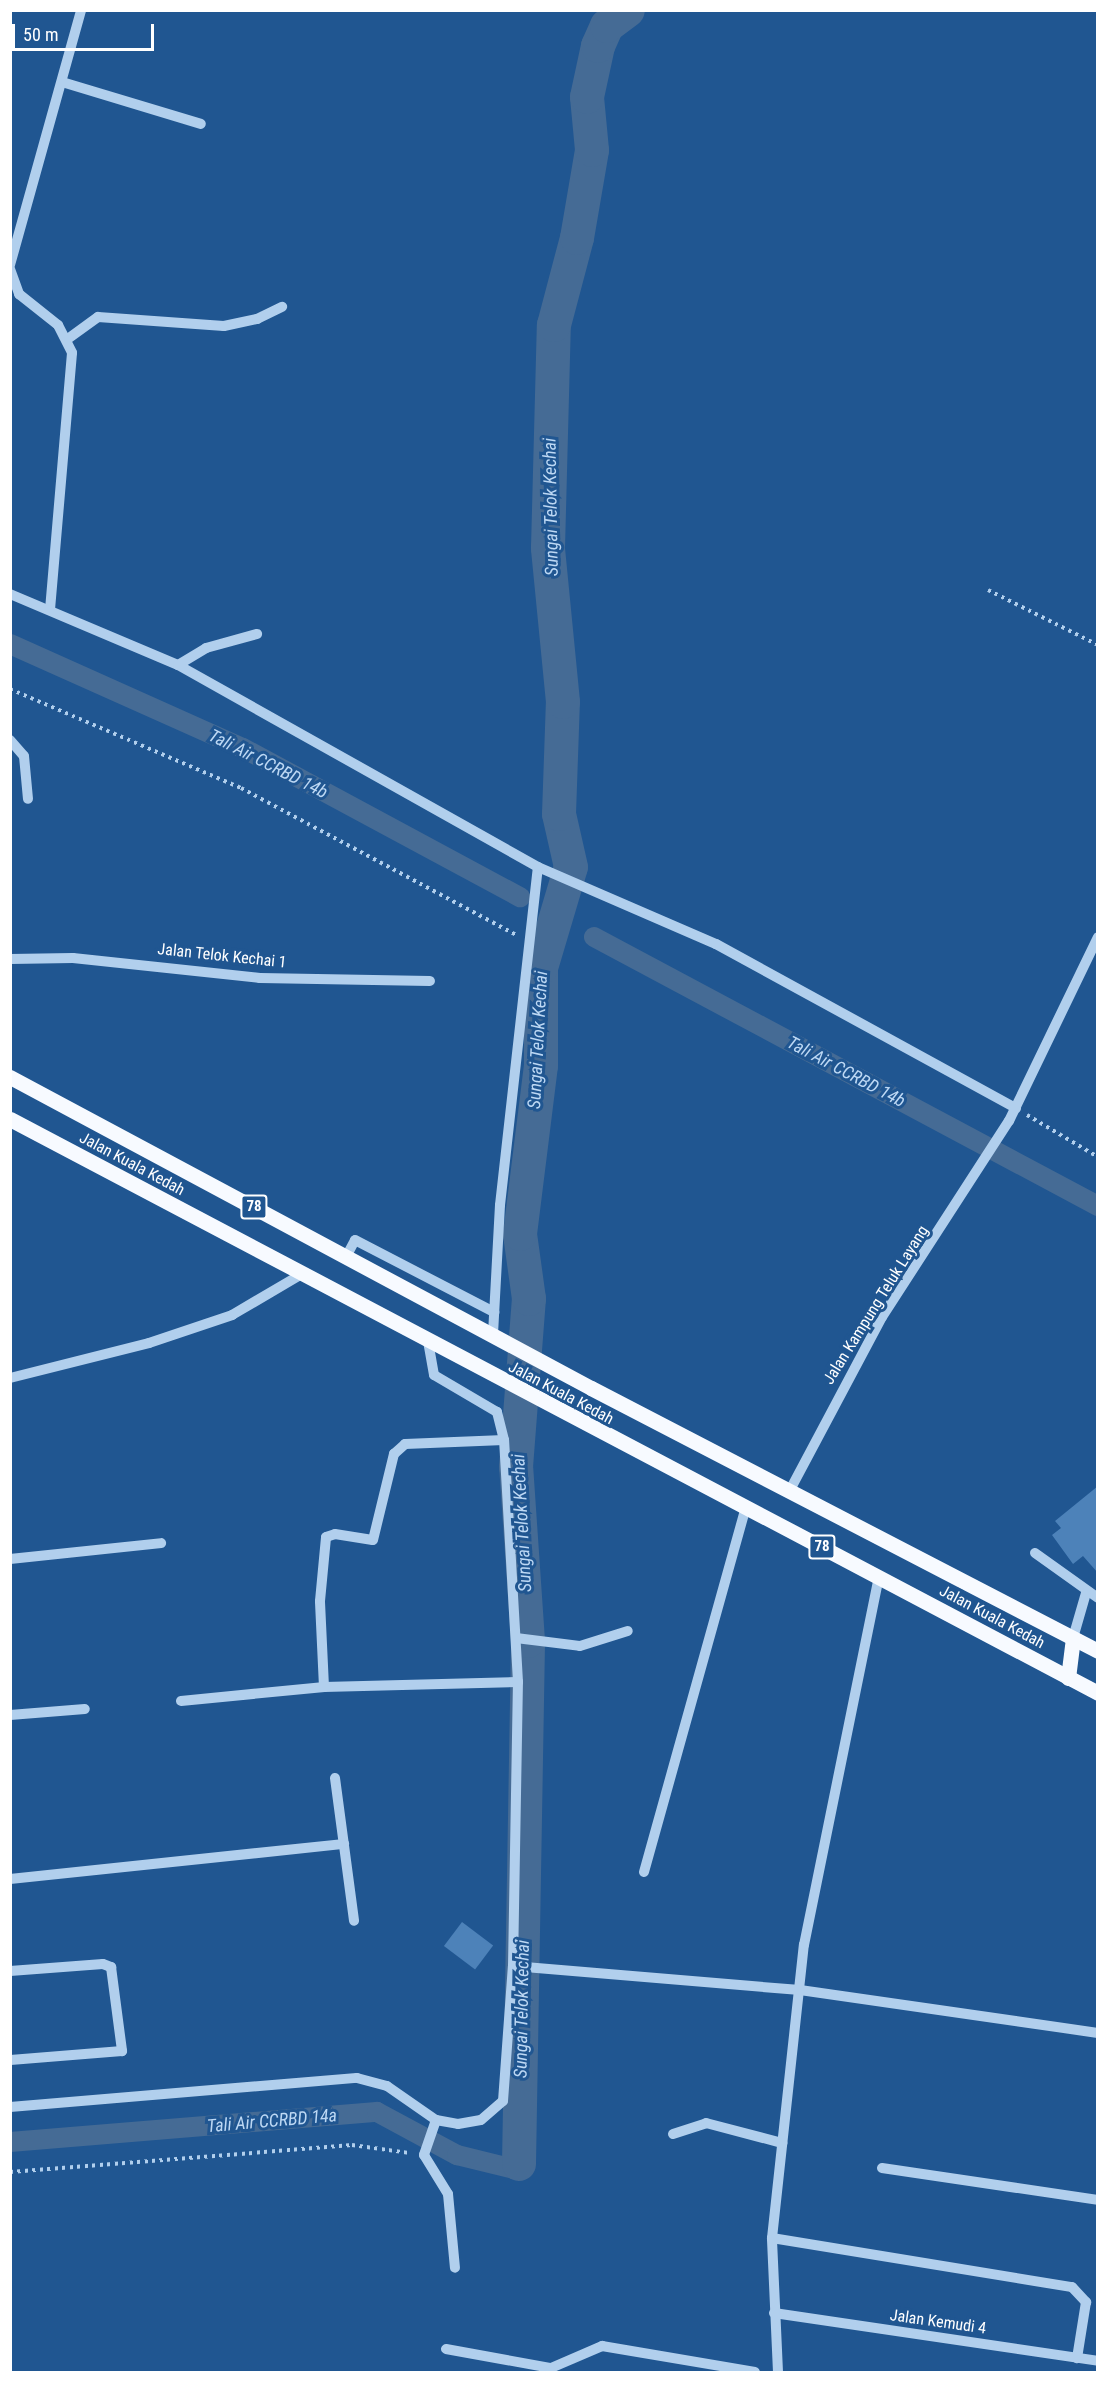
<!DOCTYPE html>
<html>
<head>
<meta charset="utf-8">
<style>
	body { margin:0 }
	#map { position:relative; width:1108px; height:2383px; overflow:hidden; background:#205691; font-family:"Roboto Condensed",sans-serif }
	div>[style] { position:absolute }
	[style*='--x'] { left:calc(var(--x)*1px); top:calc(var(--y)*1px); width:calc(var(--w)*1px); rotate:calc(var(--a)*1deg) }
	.canal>* { height:20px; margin:-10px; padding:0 10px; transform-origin:10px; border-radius:10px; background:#456b95 }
	.river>* { height:34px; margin:-17px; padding:0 17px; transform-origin:17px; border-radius:17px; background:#456b95 }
	.building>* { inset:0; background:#4d82b9; transform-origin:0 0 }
	.path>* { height:4px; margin-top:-2px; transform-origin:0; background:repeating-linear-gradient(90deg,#b1cfed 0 3px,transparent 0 7.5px) }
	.minor>* { height:10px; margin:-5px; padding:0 5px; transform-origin:5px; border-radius:5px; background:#b1cfed }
	.major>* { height:15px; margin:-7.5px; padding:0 7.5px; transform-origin:7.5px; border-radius:7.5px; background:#f7faff }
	span { translate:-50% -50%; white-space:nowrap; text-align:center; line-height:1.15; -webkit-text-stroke:6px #205691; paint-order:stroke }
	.shield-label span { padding:2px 4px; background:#205691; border:2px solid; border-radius:4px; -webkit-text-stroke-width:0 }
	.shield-label { font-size:15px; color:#fff; font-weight:700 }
	.street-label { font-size:16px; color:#fff }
	.water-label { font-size:18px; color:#bdd8f4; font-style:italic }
	.frame { position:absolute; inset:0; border:12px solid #fff; pointer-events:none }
	.scale { position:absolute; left:12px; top:24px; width:142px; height:27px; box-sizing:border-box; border:3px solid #fff; border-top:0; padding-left:8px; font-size:18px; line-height:21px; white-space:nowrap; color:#fff; -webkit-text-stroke:4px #205691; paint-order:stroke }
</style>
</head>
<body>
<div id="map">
	<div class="canal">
		<div style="--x:10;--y:644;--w:255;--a:24.1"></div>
		<div style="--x:243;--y:748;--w:315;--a:28.3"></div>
		<div style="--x:594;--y:937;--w:571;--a:28.09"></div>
		<div style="--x:10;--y:2142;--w:368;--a:-4.7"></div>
		<div style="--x:377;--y:2112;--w:91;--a:28.3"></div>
		<div style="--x:457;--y:2155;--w:59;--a:13.8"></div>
		<div style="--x:514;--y:2169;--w:7;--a:-45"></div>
	</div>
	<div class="river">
		<div style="--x:519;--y:2164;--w:523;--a:-89.01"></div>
		<div style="--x:528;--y:1641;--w:174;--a:-93.9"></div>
		<div style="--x:516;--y:1467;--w:169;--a:-85.6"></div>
		<div style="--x:529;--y:1299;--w:66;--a:-97.9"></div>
		<div style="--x:520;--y:1234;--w:169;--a:-82.9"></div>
		<div style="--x:541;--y:1066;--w:98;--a:-90"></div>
		<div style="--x:541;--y:968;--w:105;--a:-73.5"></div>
		<div style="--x:571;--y:867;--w:54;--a:-102.8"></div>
		<div style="--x:559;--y:814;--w:112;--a:-88"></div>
		<div style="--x:563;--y:702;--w:155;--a:-95.6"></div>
		<div style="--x:548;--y:548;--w:223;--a:-88.5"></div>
		<div style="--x:554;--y:325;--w:90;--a:-75.2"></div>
		<div style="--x:577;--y:238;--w:89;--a:-80.3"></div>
		<div style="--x:592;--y:150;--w:53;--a:-95.4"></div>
		<div style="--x:587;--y:97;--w:52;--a:-77.8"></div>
		<div style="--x:598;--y:46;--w:22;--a:-66"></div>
		<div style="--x:607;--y:26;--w:26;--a:-37"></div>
	</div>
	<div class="building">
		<div style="clip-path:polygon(1098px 1486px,1098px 1573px,1083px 1556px,1073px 1564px,1052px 1535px,1061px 1528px,1055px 1521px)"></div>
		<div style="left:462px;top:1922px;width:39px;height:30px;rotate:37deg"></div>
	</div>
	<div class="path">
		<div style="--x:988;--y:590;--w:123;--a:26.6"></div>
		<div style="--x:10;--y:689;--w:251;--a:23.2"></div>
		<div style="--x:241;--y:788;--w:312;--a:28.1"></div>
		<div style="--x:1027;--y:1115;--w:82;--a:30.6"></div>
		<div style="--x:10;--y:2172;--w:343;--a:-4.5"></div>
		<div style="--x:352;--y:2145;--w:59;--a:7.9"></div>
	</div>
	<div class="minor">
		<div style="--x:62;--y:82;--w:145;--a:16.8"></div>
		<div style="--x:10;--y:265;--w:265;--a:-74.4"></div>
		<div style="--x:10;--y:269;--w:27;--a:70"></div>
		<div style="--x:19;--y:294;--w:50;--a:38.5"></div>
		<div style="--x:58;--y:325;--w:31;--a:63"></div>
		<div style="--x:72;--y:353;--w:258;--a:94.9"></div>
		<div style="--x:69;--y:338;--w:36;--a:-36"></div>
		<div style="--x:98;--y:317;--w:126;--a:4.1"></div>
		<div style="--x:224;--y:326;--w:34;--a:-12"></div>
		<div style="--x:257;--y:319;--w:28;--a:-26"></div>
		<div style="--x:10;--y:594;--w:182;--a:22.9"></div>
		<div style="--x:178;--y:665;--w:413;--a:29.3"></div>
		<div style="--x:538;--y:867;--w:194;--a:23.4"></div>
		<div style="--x:716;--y:944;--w:342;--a:28.7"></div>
		<div style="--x:178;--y:665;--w:33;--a:-31"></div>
		<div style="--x:206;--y:648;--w:53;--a:-15.4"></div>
		<div style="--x:10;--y:740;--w:21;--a:49"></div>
		<div style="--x:24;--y:756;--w:43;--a:84.7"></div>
		<div style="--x:10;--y:959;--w:63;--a:-0.9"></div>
		<div style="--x:73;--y:958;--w:188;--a:6.1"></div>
		<div style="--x:260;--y:978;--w:170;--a:1"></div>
		<div style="--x:346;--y:1257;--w:19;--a:-62"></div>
		<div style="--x:355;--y:1240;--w:157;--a:27.4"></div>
		<div style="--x:493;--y:1334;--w:129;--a:-86.9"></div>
		<div style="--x:500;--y:1205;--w:340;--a:-83.6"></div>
		<div style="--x:10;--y:1378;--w:143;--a:-14.1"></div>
		<div style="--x:149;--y:1343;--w:88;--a:-18.6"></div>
		<div style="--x:232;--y:1315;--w:81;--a:-30.4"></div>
		<div style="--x:790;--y:1490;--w:196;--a:-62"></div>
		<div style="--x:882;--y:1317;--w:234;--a:-57.1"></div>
		<div style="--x:1009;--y:1121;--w:204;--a:-64.2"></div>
		<div style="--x:1035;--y:1553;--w:77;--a:35.5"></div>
		<div style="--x:10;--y:1559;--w:152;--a:-6"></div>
		<div style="--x:516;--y:1638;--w:64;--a:7.1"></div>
		<div style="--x:580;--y:1646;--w:50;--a:-17.4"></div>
		<div style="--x:1073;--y:1638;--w:47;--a:-73.9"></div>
		<div style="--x:324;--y:1687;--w:86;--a:-92.7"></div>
		<div style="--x:320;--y:1601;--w:64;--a:-84.6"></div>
		<div style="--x:326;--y:1537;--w:9;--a:-18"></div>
		<div style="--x:335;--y:1534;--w:38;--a:9"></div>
		<div style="--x:373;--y:1540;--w:89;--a:-76.3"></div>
		<div style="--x:394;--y:1454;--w:15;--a:-42"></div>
		<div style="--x:405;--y:1444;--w:99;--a:-2.3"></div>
		<div style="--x:181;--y:1701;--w:144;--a:-5.6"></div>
		<div style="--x:324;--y:1687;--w:194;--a:-1.5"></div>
		<div style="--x:10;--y:1715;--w:75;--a:-4.6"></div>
		<div style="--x:335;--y:1778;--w:144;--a:82.4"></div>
		<div style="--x:644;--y:1872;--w:376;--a:-74.4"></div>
		<div style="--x:10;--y:1879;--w:336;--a:-6"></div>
		<div style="--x:513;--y:1966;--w:288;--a:4.8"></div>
		<div style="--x:800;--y:1990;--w:301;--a:8.2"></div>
		<div style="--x:10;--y:1971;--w:93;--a:-4.3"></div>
		<div style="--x:103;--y:1964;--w:9;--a:21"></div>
		<div style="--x:111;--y:1967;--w:85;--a:82.5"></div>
		<div style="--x:122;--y:2051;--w:112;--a:175.4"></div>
		<div style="--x:10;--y:2107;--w:348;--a:-4.8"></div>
		<div style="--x:357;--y:2078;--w:31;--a:15"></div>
		<div style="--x:387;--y:2086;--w:60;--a:34.8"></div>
		<div style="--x:436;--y:2120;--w:22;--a:10"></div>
		<div style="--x:458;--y:2124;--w:23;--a:-10"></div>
		<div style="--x:481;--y:2120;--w:29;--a:-41"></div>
		<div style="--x:503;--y:2101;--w:135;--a:-85.8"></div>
		<div style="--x:513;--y:1966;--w:284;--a:-89"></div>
		<div style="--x:518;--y:1682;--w:242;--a:-93.3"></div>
		<div style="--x:504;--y:1440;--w:29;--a:-104"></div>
		<div style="--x:497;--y:1412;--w:73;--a:-149.6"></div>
		<div style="--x:434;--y:1375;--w:35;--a:-100"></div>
		<div style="--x:436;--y:2120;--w:37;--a:109"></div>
		<div style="--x:424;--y:2155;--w:46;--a:58.4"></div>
		<div style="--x:448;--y:2194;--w:74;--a:84.6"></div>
		<div style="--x:673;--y:2134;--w:35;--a:-18"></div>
		<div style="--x:706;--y:2123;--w:79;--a:14.7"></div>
		<div style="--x:882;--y:2168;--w:218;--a:8.4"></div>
		<div style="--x:772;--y:2238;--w:304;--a:9.3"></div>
		<div style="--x:1072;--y:2287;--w:21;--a:47"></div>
		<div style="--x:1086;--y:2302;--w:57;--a:99.1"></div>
		<div style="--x:774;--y:2313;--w:328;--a:8.4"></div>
		<div style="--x:446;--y:2349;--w:107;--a:10.3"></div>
		<div style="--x:551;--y:2368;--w:56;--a:-23.3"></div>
		<div style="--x:602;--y:2346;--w:155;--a:9.6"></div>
		<div style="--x:778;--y:2372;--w:134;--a:-92.6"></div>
		<div style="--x:772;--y:2238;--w:295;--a:-83.8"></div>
		<div style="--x:804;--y:1945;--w:375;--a:-78.5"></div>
	</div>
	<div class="major">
		<div style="--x:10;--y:1077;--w:659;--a:28.16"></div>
		<div style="--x:591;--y:1388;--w:571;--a:27.42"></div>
		<div style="--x:10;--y:1119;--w:1230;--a:27.81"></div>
		<div style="--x:1068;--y:1678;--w:40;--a:-82.9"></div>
	</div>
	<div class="shield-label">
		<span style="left:254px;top:1207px">78</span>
		<span style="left:822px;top:1547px">78</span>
	</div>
	<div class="street-label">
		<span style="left:222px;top:956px;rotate:6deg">Jalan Telok Kechai 1</span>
		<span style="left:132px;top:1164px;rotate:28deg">Jalan Kuala Kedah</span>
		<span style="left:876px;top:1305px;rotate:-58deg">Jalan Kampung Teluk Layang</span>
		<span style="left:561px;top:1393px;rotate:28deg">Jalan Kuala Kedah</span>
		<span style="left:992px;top:1617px;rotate:28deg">Jalan Kuala Kedah</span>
		<span style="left:938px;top:2322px;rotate:8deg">Jalan Kemudi 4</span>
	</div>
	<div class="water-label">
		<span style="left:551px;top:507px;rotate:-91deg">Sungai Telok Kechai</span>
		<span style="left:268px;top:764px;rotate:27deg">Tali Air CCRBD 14b</span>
		<span style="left:538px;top:1040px;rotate:-87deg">Sungai Telok Kechai</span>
		<span style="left:846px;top:1072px;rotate:28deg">Tali Air CCRBD 14b</span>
		<span style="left:522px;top:1523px;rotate:-93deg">Sungai Telok Kechai</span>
		<span style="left:522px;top:2009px;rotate:-89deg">Sungai Telok Kechai</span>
		<span style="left:272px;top:2121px;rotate:-5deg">Tali Air CCRBD 14a</span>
	</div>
	<div class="frame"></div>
	<div class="scale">50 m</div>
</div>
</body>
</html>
